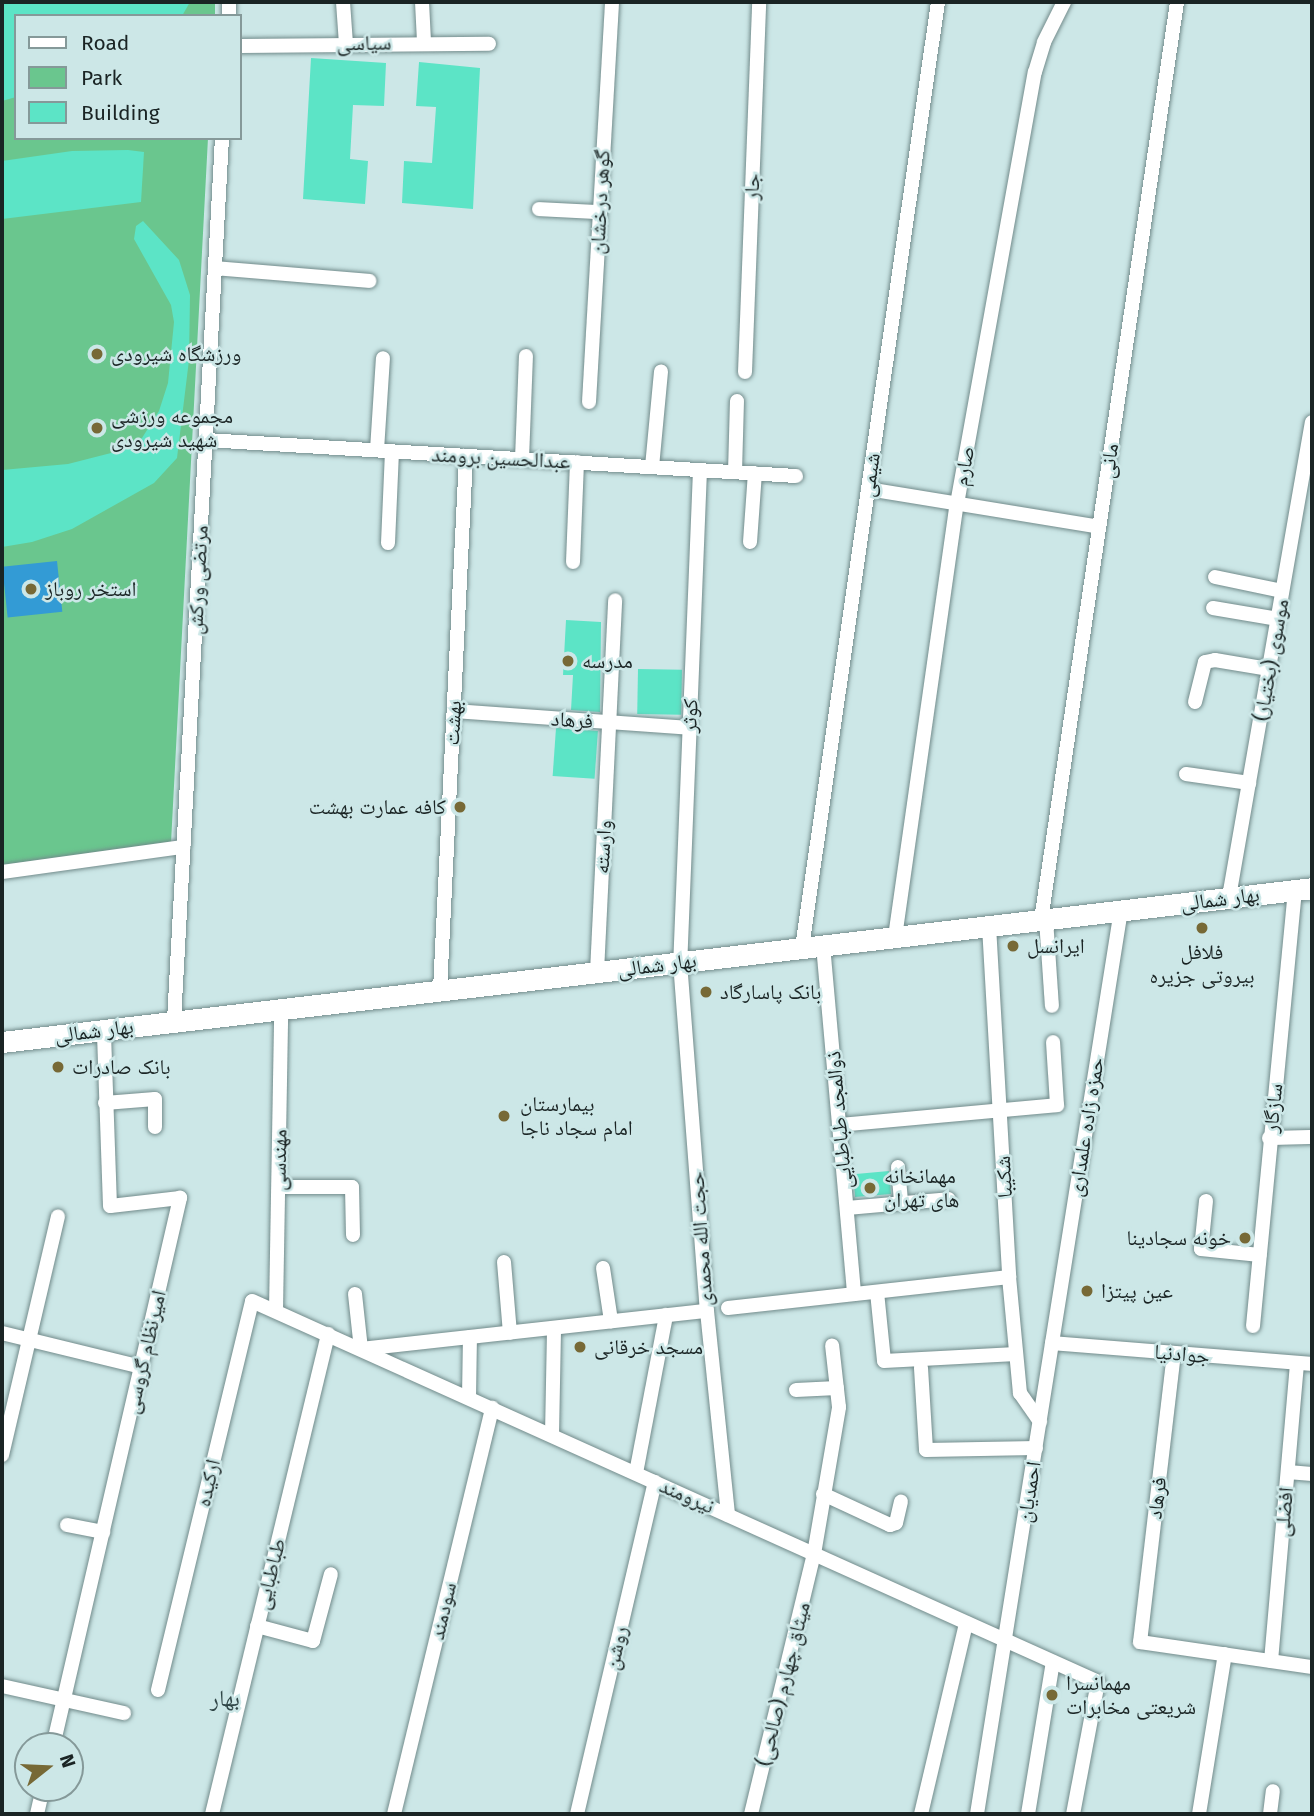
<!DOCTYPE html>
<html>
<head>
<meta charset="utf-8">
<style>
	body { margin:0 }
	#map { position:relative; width:1314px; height:1816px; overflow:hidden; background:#cce7e7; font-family:"Fira Sans","Noto Naskh Arabic",sans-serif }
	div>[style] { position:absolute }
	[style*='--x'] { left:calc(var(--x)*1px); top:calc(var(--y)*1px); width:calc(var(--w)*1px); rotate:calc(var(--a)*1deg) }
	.green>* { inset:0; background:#6ac68e }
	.water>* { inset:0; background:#339bd5; transform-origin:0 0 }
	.building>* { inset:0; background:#5ce4c6; transform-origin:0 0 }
	.roads { filter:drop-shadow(0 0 2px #728b8b) drop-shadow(0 0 2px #728b8b) }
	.street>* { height:14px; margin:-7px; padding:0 7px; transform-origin:7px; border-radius:7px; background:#fff }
	.secondary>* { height:21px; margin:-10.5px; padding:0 10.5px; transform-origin:10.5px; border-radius:10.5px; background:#fff }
	.dots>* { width:19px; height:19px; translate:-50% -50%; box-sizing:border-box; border:4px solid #cce7e7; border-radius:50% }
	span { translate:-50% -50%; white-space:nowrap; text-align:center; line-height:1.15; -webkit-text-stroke:5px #cce7e7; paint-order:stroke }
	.street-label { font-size:21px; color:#1a2424 }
	.poi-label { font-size:21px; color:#1a2424 }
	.left { translate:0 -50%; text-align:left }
	.right { translate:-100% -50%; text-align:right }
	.neighbourhood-label { font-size:23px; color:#314748 }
	.frame { position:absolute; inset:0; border:4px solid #1a2424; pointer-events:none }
	.legend { position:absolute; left:14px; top:14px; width:228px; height:126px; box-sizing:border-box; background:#cce7e7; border:2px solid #859999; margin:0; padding:9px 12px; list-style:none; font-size:21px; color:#1a2424 }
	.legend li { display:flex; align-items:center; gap:14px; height:35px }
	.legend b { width:35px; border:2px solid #859999 }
	.north { position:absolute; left:14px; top:1732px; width:70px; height:70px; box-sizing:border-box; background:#cce7e7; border:2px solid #859999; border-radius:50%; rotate:72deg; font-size:19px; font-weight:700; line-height:28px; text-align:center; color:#1a2424 }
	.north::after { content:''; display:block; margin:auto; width:24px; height:32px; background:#776936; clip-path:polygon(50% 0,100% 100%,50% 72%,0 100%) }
</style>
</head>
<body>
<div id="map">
	<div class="green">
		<div style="clip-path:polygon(2px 2px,215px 2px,215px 16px,16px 16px,16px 138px,208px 138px,171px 843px,2px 865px)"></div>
	</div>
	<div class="water">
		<div style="left:57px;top:561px;width:51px;height:55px;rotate:84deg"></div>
	</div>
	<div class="building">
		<div style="clip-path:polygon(2px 2px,190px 2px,182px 16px,16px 16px,16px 97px,2px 101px)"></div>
		<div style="clip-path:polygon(311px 58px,386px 63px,384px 106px,353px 105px,350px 159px,368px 161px,365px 204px,303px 199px)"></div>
		<div style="clip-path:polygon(419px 62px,480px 68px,473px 209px,402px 203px,404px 161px,432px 163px,436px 107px,416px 106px)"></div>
		<div style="clip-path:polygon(128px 150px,144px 152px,141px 202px,2px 219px,2px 161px,72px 151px)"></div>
		<div style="clip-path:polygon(143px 221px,179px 260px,190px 295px,189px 360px,177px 458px,154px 483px,72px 529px,32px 542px,2px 547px,2px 470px,68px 464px,111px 453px,142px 438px,159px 411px,168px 383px,174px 322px,171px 305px,134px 239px,136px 226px)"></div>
		<div style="clip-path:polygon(566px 620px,601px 622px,600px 712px,571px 710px,573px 675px,563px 675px)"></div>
		<div style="left:638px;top:669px;width:44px;height:45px;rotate:1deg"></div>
		<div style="left:556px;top:728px;width:42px;height:48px;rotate:4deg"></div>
		<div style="left:889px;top:1171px;width:23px;height:36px;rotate:85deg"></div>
	</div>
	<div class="roads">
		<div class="street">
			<div style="--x:343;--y:2;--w:42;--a:85.9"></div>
			<div style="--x:422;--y:2;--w:40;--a:87.1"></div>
			<div style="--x:229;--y:16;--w:14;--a:-90"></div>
			<div style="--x:240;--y:46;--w:249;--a:-0.5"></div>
			<div style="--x:539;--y:209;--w:60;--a:2.9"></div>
			<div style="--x:215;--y:268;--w:155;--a:4.8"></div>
			<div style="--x:745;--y:372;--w:370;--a:-87.8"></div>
			<div style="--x:589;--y:402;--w:401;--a:-86.7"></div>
			<div style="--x:206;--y:440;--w:591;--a:3.49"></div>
			<div style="--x:377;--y:450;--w:92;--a:-86.3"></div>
			<div style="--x:522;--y:459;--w:103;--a:-87.8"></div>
			<div style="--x:652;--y:467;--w:96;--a:-84.6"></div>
			<div style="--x:700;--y:470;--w:492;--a:92.3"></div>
			<div style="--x:680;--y:962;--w:350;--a:85.6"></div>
			<div style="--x:707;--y:1311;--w:205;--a:84.1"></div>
			<div style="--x:735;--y:472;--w:71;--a:-88.4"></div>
			<div style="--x:868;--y:489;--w:234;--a:9.3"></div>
			<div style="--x:750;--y:542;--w:69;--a:-85.9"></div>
			<div style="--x:388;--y:543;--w:92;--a:-87.5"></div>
			<div style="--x:573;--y:562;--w:100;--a:-87.7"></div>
			<div style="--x:1215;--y:577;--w:68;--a:11.8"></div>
			<div style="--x:1213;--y:608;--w:66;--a:9.6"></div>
			<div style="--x:1195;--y:702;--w:41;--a:-76"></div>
			<div style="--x:1205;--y:662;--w:10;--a:-11"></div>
			<div style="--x:1215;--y:660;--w:55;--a:9.5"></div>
			<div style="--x:454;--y:711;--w:236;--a:4.1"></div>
			<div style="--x:1186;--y:774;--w:64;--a:8.1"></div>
			<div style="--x:2;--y:872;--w:183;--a:-7.9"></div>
			<div style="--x:1229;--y:897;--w:482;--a:-80.1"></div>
			<div style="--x:1046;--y:919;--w:87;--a:86.1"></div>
			<div style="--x:1041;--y:920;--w:928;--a:-81.57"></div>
			<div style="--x:989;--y:926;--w:352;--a:86.7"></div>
			<div style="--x:1009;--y:1277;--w:117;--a:84.6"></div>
			<div style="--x:1020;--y:1393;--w:35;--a:55"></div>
			<div style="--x:895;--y:937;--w:437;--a:-81.9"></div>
			<div style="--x:957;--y:504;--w:439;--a:-79.8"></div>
			<div style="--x:1035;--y:72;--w:31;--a:-73"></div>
			<div style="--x:1044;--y:42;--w:45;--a:-63.4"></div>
			<div style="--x:823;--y:945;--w:350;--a:84.9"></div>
			<div style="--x:802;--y:948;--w:956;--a:-81.82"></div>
			<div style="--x:597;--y:972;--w:372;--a:-87.2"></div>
			<div style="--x:440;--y:990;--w:535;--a:-87.21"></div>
			<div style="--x:174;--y:1021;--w:884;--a:-86.89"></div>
			<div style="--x:105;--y:1103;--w:50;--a:-4.6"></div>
			<div style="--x:155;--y:1099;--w:28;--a:90"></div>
			<div style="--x:839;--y:1125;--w:219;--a:-5.2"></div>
			<div style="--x:1057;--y:1105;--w:63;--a:-93.6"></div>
			<div style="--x:1269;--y:1138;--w:43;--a:-1.3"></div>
			<div style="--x:898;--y:1167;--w:36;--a:85"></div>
			<div style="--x:279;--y:1187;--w:73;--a:0"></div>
			<div style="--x:352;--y:1187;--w:48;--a:88.8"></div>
			<div style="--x:1206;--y:1201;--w:48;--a:95.9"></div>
			<div style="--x:1201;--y:1249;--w:59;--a:5.8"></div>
			<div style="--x:847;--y:1208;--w:102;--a:-5"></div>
			<div style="--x:504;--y:1262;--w:71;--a:85.2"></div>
			<div style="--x:603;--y:1268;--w:54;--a:81.4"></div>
			<div style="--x:877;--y:1292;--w:69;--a:84.2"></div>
			<div style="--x:884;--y:1361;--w:132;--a:-3"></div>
			<div style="--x:355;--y:1294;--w:55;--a:83.8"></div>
			<div style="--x:361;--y:1349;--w:348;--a:-6.3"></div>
			<div style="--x:728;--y:1308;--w:283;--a:-6.3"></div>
			<div style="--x:276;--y:1310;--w:301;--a:-89"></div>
			<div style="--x:1253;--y:1326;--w:438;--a:-84.5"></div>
			<div style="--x:2;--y:1333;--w:144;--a:13.7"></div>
			<div style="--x:1052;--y:1343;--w:261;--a:4.6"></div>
			<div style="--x:1174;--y:1353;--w:291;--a:96.7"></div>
			<div style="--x:1140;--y:1642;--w:174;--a:8.3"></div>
			<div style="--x:921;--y:1368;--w:82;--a:86.5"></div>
			<div style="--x:926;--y:1450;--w:110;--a:-1"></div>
			<div style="--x:796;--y:1390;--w:41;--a:-2.8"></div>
			<div style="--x:469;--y:1398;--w:61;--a:-89.1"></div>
			<div style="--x:552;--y:1435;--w:107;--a:-88.9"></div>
			<div style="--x:2;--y:1455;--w:245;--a:-76.8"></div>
			<div style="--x:1288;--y:1472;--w:24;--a:5"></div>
			<div style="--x:636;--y:1473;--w:161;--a:-79.2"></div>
			<div style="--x:823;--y:1494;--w:74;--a:24.8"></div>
			<div style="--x:890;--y:1525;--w:6;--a:-18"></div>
			<div style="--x:896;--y:1523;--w:22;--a:-77"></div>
			<div style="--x:67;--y:1525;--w:37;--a:11"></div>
			<div style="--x:257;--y:1626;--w:58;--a:15"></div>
			<div style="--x:313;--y:1641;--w:69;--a:-75"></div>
			<div style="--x:1271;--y:1661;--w:299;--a:-85"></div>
			<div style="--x:2;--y:1686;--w:125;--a:12.5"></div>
			<div style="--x:158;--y:1690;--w:400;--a:-76.4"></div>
			<div style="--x:252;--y:1301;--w:928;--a:24.24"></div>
			<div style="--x:1098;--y:1682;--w:134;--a:100.7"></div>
			<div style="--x:53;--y:1746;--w:563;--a:-76.95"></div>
			<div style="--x:180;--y:1198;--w:70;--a:173.5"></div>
			<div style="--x:110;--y:1206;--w:176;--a:-92"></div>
			<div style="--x:37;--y:1814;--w:27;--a:-77"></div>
			<div style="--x:212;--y:1814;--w:494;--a:-76.4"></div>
			<div style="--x:394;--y:1814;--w:418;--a:-76.4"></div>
			<div style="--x:577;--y:1814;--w:341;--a:-76.8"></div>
			<div style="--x:751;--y:1814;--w:268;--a:-76.4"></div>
			<div style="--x:814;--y:1554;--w:149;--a:-80.3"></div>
			<div style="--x:839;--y:1407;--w:62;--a:-96.4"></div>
			<div style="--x:921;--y:1814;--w:196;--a:-76.7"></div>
			<div style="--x:977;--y:1814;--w:915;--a:-80.95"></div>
			<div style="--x:1028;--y:1814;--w:154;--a:-80.7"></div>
			<div style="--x:1199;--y:1814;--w:162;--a:-80.8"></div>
			<div style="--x:1270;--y:1814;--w:23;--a:-83"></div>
		</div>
		<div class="secondary">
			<div style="--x:2;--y:1042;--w:1319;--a:-6.7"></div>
		</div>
	</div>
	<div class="dots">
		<div style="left:97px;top:354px;background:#776936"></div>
		<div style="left:97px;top:428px;background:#776936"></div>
		<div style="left:31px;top:589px;background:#776936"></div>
		<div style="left:568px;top:661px;background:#776936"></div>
		<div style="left:460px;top:807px;background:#776936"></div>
		<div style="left:1202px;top:928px;background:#776936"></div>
		<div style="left:1013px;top:946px;background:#776936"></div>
		<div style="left:706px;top:992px;background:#776936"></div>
		<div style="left:58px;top:1067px;background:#776936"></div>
		<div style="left:504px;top:1116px;background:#776936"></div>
		<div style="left:870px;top:1188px;background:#776936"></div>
		<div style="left:1245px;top:1238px;background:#776936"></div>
		<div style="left:1087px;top:1291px;background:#776936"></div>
		<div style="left:580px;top:1347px;background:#776936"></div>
		<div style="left:1052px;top:1695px;background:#776936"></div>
	</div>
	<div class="street-label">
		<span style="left:364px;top:43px;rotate:-1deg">سیاسی</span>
		<span style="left:752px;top:187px;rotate:-88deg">جار</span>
		<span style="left:600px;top:202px;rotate:-87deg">گوهر درخشان</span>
		<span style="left:501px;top:458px;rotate:3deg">عبدالحسین برومند</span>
		<span style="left:1109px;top:461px;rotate:-82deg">مانی</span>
		<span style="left:964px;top:466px;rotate:-80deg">صارم</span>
		<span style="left:870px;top:475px;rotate:-82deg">شیمی</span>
		<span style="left:198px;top:580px;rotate:-87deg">مرتضی ورکش</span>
		<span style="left:1271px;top:660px;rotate:-80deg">موسوی (بختیار)</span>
		<span style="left:690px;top:716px;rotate:-88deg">کوثر</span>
		<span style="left:572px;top:720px;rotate:4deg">فرهاد</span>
		<span style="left:453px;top:723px;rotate:-87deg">بهشت</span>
		<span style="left:603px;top:847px;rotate:-87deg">وارسته</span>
		<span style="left:1220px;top:899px;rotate:-7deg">بهار شمالی</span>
		<span style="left:657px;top:965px;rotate:-7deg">بهار شمالی</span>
		<span style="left:94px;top:1031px;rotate:-7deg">بهار شمالی</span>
		<span style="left:1273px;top:1108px;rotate:-84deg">سازگار</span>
		<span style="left:839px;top:1120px;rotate:-95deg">ذوالمجد طباطبایی</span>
		<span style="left:1086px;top:1127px;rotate:-81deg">حمزه زاده علمداری</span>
		<span style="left:279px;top:1160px;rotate:-89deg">مهندسی</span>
		<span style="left:1004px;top:1177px;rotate:-93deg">شکیبا</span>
		<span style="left:701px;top:1239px;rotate:-94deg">حجت الله محمدی</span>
		<span style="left:145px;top:1352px;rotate:-77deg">امیرنظام گروسی</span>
		<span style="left:1182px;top:1354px;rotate:5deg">جوادنیا</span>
		<span style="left:208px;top:1483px;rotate:-77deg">ارکیده</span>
		<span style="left:1029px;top:1492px;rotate:-81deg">احمدیان</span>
		<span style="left:687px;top:1496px;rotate:24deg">نیرومند</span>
		<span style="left:1157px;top:1498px;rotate:-83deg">فرهاد</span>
		<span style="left:1284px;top:1512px;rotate:-85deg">افضلی</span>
		<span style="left:270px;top:1574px;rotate:-76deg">طباطبایی</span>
		<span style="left:443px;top:1611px;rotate:-77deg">سودمند</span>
		<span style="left:616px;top:1648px;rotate:-77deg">روشن</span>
		<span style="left:783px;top:1684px;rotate:-76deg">میثاق چهارم (صالحی)</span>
	</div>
	<div class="poi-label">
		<span class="left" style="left:111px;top:354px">ورزشگاه شیرودی</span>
		<span class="left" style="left:111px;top:428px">مجموعه ورزشی<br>شهید شیرودی</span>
		<span class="left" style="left:45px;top:589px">استخر روباز</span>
		<span class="left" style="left:582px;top:661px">مدرسه</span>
		<span class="right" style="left:446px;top:807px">کافه عمارت بهشت</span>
		<span class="left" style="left:1027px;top:946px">ایرانسل</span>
		<span style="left:1202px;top:964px">فلافل<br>بیروتی جزیره</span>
		<span class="left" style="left:720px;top:992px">بانک پاسارگاد</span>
		<span class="left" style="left:72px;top:1067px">بانک صادرات</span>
		<span class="left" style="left:520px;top:1116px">بیمارستان<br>امام سجاد ناجا</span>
		<span class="left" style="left:884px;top:1188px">مهمانخانه<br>های تهران</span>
		<span class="right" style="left:1231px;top:1238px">خونه سجادینا</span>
		<span class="left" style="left:1101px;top:1291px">عین پیتزا</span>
		<span class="left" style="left:594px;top:1347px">مسجد خرقانی</span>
		<span class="left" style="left:1066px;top:1695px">مهمانسرا<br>شریعتی مخابرات</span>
	</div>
	<div class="neighbourhood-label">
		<span style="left:225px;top:1698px">بهار</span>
	</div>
	<div class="frame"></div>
	<ul class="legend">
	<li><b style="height:9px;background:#fff"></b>Road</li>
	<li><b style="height:19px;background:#6ac68e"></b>Park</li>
	<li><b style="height:19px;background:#5ce4c6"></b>Building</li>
	</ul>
	<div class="north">N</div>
</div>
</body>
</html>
